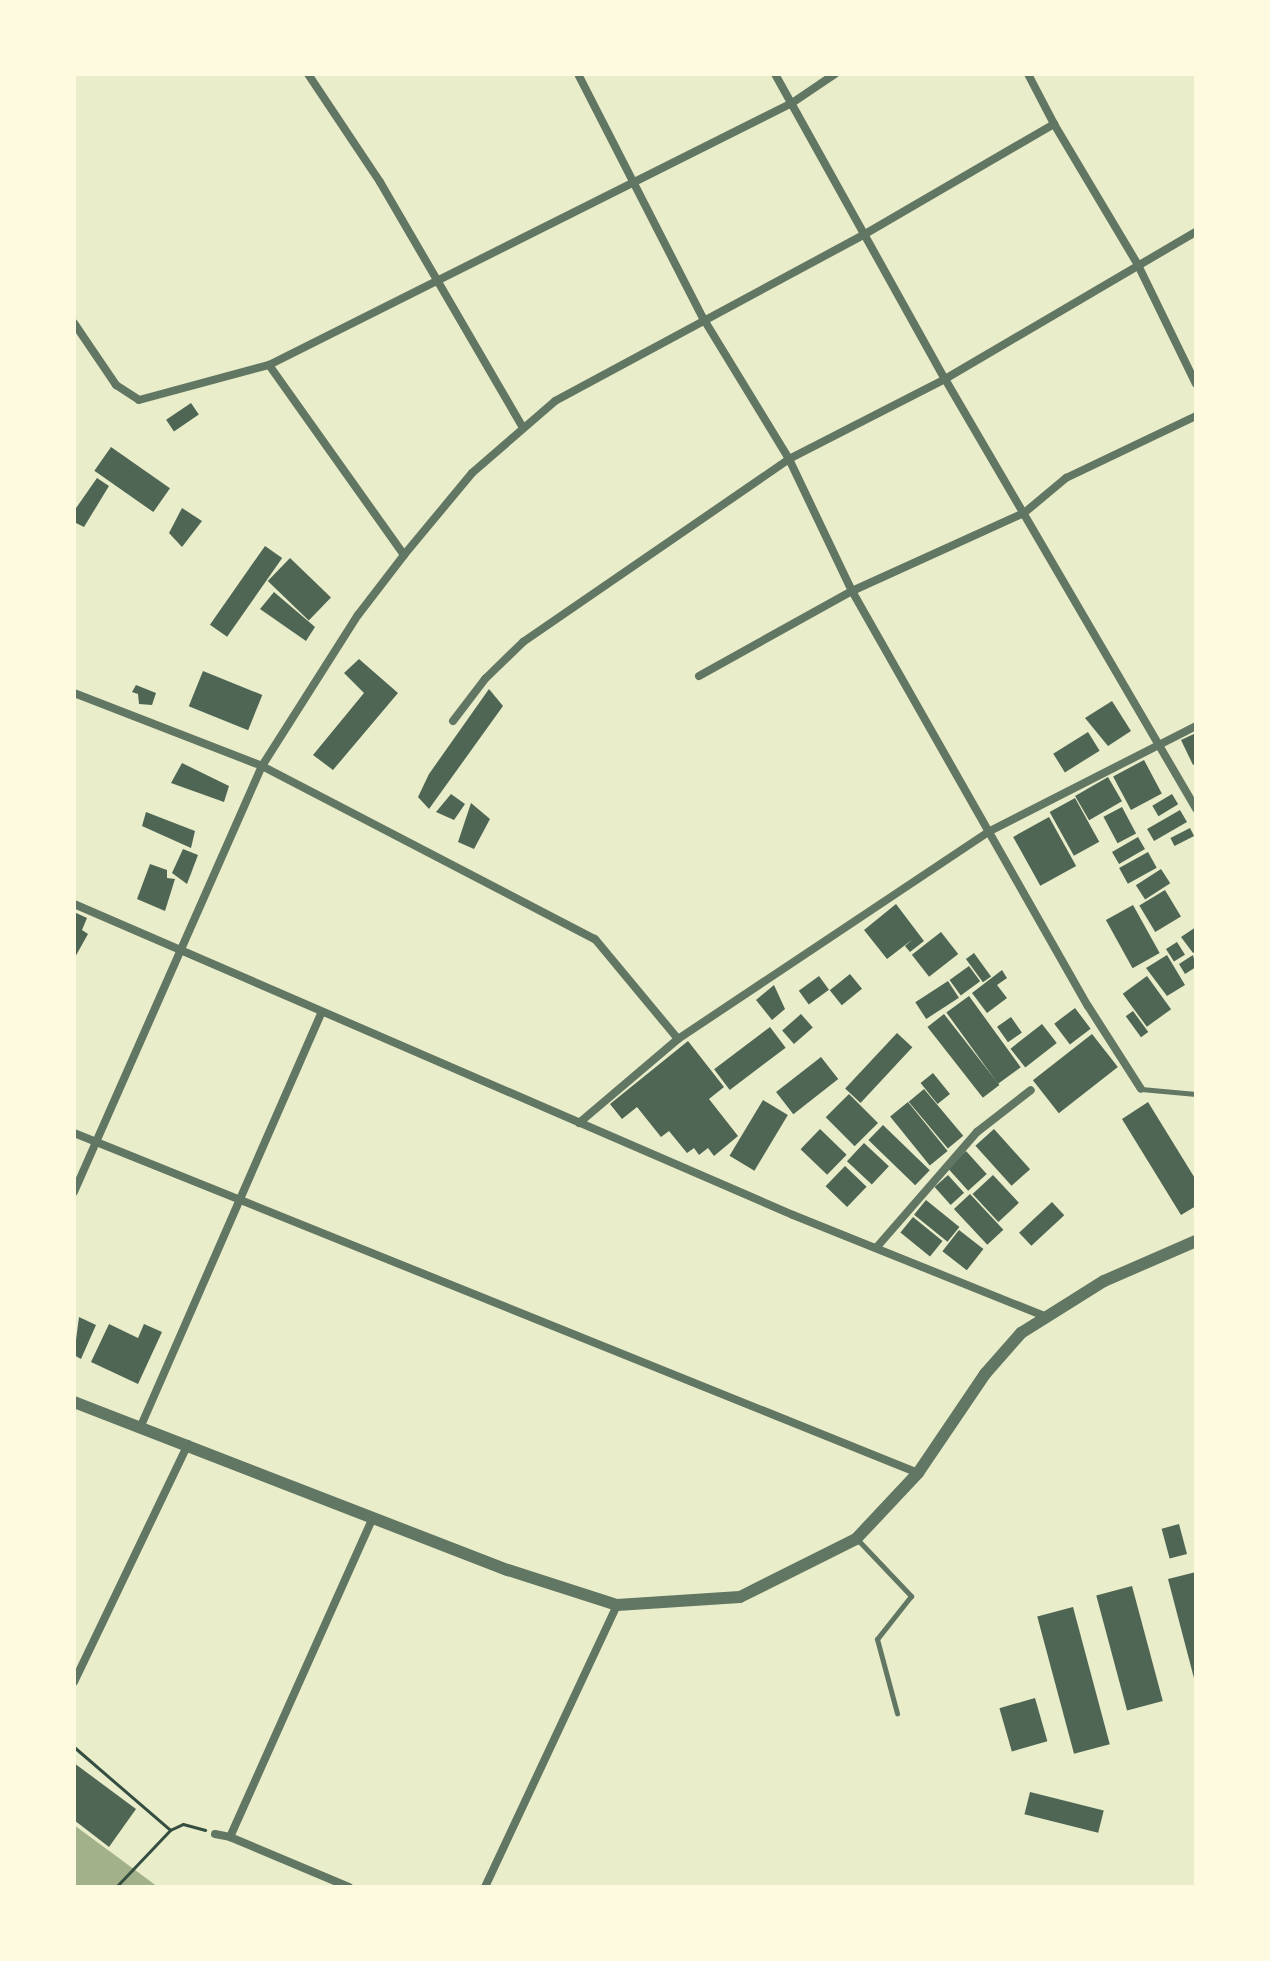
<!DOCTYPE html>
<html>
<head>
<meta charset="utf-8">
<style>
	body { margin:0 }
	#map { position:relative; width:1270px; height:1961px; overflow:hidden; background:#e9edc9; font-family:"DM Sans",sans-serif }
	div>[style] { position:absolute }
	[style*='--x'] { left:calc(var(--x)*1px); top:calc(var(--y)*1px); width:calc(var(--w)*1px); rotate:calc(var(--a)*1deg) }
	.water>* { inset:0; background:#a3b18a }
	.building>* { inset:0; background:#4f6655; transform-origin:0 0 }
	.path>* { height:3px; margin:-1.5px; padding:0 1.5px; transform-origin:1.5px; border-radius:1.5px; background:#344e41 }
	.service>* { height:5px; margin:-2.5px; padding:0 2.5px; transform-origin:2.5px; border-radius:2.5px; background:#617663 }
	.minor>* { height:8px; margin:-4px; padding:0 4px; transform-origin:4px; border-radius:4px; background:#617663 }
	.tertiary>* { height:12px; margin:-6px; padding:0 6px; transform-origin:6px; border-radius:6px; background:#617663 }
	span { translate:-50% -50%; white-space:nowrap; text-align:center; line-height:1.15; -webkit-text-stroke:6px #fefae0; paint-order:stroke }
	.frame { position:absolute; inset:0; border:76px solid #fefae0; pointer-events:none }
</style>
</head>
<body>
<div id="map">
	<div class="water">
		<div style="clip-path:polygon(74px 1825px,131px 1867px,158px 1887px,74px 1887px)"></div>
	</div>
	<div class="building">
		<div style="left:191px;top:403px;width:14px;height:30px;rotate:56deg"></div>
		<div style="left:111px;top:447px;width:72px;height:29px;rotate:35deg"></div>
		<div style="clip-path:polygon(97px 478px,109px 486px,84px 527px,74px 522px,74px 511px)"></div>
		<div style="clip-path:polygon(182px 508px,202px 521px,182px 547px,169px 533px)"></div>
		<div style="left:265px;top:546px;width:21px;height:96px;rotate:35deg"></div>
		<div style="left:290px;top:558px;width:57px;height:32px;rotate:44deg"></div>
		<div style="clip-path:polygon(274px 592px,315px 627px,306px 641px,260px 609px)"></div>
		<div style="clip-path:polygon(359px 659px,398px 693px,333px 770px,313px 755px,364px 693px,344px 673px)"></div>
		<div style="left:203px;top:671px;width:64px;height:38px;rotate:22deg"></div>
		<div style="clip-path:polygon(136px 685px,156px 693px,152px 705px,139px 704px,138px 694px,132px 692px)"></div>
		<div style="clip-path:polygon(489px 689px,503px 706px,429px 809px,418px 797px,429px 774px)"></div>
		<div style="clip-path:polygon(1112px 701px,1131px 731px,1108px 746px,1085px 718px)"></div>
		<div style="left:1088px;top:732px;width:22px;height:41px;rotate:58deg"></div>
		<div style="clip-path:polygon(1196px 733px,1196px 763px,1193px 765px,1181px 740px)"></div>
		<div style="left:1144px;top:760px;width:38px;height:35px;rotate:62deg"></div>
		<div style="clip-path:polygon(182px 763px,229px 786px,224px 802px,171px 783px)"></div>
		<div style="left:1108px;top:777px;width:28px;height:38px;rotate:60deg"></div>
		<div style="clip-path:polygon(451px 794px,465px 804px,454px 820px,436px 812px)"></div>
		<div style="left:1172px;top:794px;width:12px;height:23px;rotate:59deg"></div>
		<div style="left:1075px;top:798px;width:50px;height:29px;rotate:61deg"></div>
		<div style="clip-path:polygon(471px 803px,490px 819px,474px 849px,458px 842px)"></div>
		<div style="left:1122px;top:807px;width:30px;height:21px;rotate:62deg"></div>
		<div style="left:1180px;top:810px;width:14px;height:38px;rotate:60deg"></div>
		<div style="clip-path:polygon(146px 812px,195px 831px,191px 848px,142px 826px)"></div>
		<div style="left:1049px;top:817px;width:56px;height:41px;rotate:61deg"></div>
		<div style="left:1190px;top:828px;width:9px;height:22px;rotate:63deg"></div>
		<div style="left:1138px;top:837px;width:14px;height:30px;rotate:60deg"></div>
		<div style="clip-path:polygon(183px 849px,198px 855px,187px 884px,172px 873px)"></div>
		<div style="left:1148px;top:852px;width:18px;height:33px;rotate:61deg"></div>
		<div style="clip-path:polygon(150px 864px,167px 870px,167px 878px,175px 879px,165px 911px,137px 899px)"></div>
		<div style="left:1161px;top:869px;width:17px;height:30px;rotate:57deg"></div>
		<div style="left:1165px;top:890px;width:31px;height:30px;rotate:59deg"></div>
		<div style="clip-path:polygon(896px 904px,924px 941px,910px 952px,905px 946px,913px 939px,887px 959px,864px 930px)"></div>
		<div style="left:1133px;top:905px;width:55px;height:31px;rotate:61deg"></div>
		<div style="clip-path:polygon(74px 912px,87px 918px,82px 930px,88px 934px,74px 959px)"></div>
		<div style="clip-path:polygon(1196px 927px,1196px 951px,1193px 953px,1181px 937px)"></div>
		<div style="left:941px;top:932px;width:28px;height:37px;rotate:52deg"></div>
		<div style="left:1177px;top:942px;width:15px;height:13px;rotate:58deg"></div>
		<div style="left:974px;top:953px;width:29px;height:10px;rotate:54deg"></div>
		<div style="clip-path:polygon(1167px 955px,1185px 985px,1167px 996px,1146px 968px)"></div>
		<div style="clip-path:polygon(1193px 955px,1196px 967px,1185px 974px,1179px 964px)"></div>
		<div style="left:969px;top:966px;width:19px;height:24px;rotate:54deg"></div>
		<div style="clip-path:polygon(1002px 970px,1007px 978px,997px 985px,1007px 998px,987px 1013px,972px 993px)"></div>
		<div style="left:850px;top:974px;width:19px;height:26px;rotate:51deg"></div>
		<div style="left:819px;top:976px;width:17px;height:25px;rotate:54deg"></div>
		<div style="left:1147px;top:976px;width:41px;height:30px;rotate:54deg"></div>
		<div style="left:948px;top:981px;width:20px;height:39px;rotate:57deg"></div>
		<div style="clip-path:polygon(774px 985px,785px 1009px,772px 1020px,756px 1000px)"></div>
		<div style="left:969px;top:996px;width:88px;height:28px;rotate:54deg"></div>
		<div style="left:1075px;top:1008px;width:26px;height:26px;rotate:53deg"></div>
		<div style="left:1133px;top:1011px;width:26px;height:9px;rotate:54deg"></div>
		<div style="left:801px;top:1014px;width:18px;height:25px;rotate:49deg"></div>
		<div style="left:944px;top:1014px;width:90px;height:21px;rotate:52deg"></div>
		<div style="left:1011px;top:1017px;width:19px;height:17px;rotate:55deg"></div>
		<div style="left:1042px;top:1024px;width:24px;height:40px;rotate:52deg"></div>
		<div style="left:770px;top:1027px;width:26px;height:70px;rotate:53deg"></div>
		<div style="left:897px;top:1033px;width:21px;height:76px;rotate:43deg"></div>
		<div style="left:1092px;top:1034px;width:42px;height:75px;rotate:52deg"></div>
		<div style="clip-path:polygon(688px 1041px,724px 1087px,709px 1099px,738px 1136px,714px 1156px,708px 1148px,699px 1155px,694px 1148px,687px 1153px,669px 1131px,661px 1137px,637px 1107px,622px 1119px,610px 1104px)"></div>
		<div style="left:821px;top:1057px;width:28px;height:57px;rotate:52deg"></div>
		<div style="left:933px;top:1073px;width:27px;height:16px;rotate:51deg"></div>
		<div style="left:924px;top:1089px;width:61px;height:20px;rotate:50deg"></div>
		<div style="left:849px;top:1094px;width:41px;height:33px;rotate:45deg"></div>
		<div style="left:763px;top:1100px;width:29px;height:65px;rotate:31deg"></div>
		<div style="left:908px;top:1102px;width:63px;height:23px;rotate:51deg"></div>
		<div style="clip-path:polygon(1148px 1102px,1196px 1180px,1196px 1206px,1181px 1215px,1122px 1119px)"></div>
		<div style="left:883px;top:1125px;width:65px;height:21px;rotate:44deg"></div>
		<div style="left:820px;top:1129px;width:37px;height:28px;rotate:44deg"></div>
		<div style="left:994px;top:1129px;width:54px;height:25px;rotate:48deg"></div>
		<div style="left:864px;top:1143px;width:34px;height:25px;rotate:43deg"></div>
		<div style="left:966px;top:1151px;width:31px;height:25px;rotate:48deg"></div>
		<div style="left:845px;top:1166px;width:30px;height:28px;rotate:44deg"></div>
		<div style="left:948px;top:1175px;width:24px;height:18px;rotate:48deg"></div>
		<div style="left:993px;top:1175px;width:38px;height:28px;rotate:47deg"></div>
		<div style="left:970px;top:1194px;width:49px;height:22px;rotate:47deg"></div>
		<div style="left:926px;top:1200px;width:43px;height:19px;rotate:39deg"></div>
		<div style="left:1052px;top:1202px;width:18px;height:45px;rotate:47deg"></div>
		<div style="left:913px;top:1217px;width:38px;height:20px;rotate:39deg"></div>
		<div style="left:959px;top:1230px;width:31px;height:27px;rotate:38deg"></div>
		<div style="clip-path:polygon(79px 1317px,96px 1325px,81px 1359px,74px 1355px)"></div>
		<div style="clip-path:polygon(109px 1324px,138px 1338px,144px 1324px,162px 1332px,138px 1384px,91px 1362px)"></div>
		<div style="left:1179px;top:1524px;width:31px;height:18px;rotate:75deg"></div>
		<div style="clip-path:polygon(1196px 1572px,1196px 1681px,1195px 1682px,1168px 1579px)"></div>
		<div style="left:1132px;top:1586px;width:119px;height:37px;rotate:75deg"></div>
		<div style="left:1073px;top:1607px;width:142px;height:37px;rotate:75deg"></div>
		<div style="left:1035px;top:1698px;width:45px;height:37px;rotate:74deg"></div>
		<div style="clip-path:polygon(74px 1763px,136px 1809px,109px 1847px,74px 1820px)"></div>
		<div style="left:1030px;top:1792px;width:76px;height:23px;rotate:14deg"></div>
	</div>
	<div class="path">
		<div style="--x:74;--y:1747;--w:127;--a:40.8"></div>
		<div style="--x:116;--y:1887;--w:79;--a:-46.5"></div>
		<div style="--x:170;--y:1830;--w:14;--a:-25"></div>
		<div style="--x:183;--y:1824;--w:23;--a:15"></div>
	</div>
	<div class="service">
		<div style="--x:1141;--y:1089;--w:55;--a:5.2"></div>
		<div style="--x:857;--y:1539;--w:79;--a:46.5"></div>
		<div style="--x:911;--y:1596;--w:55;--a:128.3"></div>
		<div style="--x:877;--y:1639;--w:77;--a:74.9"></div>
	</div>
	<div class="minor">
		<div style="--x:308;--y:74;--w:130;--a:56.3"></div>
		<div style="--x:380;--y:182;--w:282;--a:59.8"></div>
		<div style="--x:578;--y:74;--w:274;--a:62.9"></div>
		<div style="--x:703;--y:318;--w:165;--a:58.6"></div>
		<div style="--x:789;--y:459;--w:146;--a:64.5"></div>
		<div style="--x:852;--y:591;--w:477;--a:60.4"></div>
		<div style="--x:1088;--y:1006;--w:98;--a:57.4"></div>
		<div style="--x:775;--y:74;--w:349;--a:60.9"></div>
		<div style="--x:945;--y:379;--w:498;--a:59.7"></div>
		<div style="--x:1028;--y:74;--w:56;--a:62.5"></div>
		<div style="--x:74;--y:323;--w:75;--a:55.9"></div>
		<div style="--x:116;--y:385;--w:27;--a:33"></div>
		<div style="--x:139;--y:400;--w:135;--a:-15.1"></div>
		<div style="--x:269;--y:365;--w:233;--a:54.6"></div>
		<div style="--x:269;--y:365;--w:585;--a:-26.61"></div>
		<div style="--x:792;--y:103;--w:52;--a:-34"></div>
		<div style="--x:699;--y:676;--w:175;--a:-29.1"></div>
		<div style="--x:852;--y:591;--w:189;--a:-24.4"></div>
		<div style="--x:1024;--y:513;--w:55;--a:-39.8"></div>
		<div style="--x:1066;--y:478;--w:144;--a:-25.5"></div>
		<div style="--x:74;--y:693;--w:202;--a:21.2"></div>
		<div style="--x:262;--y:766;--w:375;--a:27.5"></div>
		<div style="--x:595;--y:939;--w:130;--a:50.3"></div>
		<div style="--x:453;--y:721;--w:53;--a:-52.7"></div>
		<div style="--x:485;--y:679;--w:53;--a:-44.2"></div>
		<div style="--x:523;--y:642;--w:323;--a:-34.5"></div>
		<div style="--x:789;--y:459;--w:175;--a:-27.1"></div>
		<div style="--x:945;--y:379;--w:291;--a:-30.4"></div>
		<div style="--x:74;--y:904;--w:783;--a:23.39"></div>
		<div style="--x:793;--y:1215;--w:271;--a:21.9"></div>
		<div style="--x:579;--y:1123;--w:130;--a:-40.3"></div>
		<div style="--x:678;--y:1039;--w:373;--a:-33.7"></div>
		<div style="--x:988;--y:832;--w:233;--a:-27"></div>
		<div style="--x:74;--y:1133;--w:910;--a:21.94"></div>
		<div style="--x:74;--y:1192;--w:466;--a:-66.2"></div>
		<div style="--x:262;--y:766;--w:179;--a:-57.6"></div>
		<div style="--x:358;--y:615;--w:76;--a:-52.5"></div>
		<div style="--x:404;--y:555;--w:107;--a:-50.3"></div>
		<div style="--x:472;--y:473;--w:110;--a:-40.9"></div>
		<div style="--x:555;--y:401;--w:352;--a:-28.3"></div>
		<div style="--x:865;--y:234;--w:219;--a:-30.2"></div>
		<div style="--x:1054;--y:124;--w:164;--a:59.2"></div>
		<div style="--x:1138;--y:265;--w:132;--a:64"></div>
		<div style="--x:876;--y:1248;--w:154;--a:-49"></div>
		<div style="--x:977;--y:1132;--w:68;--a:-37.9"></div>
		<div style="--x:140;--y:1428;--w:452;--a:-66.4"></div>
		<div style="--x:74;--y:1682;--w:264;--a:-64.4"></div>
		<div style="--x:215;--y:1834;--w:15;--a:11"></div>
		<div style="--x:230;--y:1837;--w:350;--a:-65.9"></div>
		<div style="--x:230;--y:1837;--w:129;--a:22.8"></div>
		<div style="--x:485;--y:1887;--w:311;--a:-64.9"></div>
	</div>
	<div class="tertiary">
		<div style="--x:74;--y:1402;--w:465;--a:21.2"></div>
		<div style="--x:508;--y:1570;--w:114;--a:17.8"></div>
		<div style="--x:617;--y:1605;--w:123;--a:-3.7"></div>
		<div style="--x:740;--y:1597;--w:130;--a:-26.6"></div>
		<div style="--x:856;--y:1539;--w:91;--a:-46.8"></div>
		<div style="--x:918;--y:1473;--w:120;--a:-55.9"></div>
		<div style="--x:985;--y:1374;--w:55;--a:-48.7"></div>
		<div style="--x:1021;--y:1333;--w:98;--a:-32.1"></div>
		<div style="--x:1104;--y:1281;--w:100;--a:-23.5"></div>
	</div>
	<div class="frame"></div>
</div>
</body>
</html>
